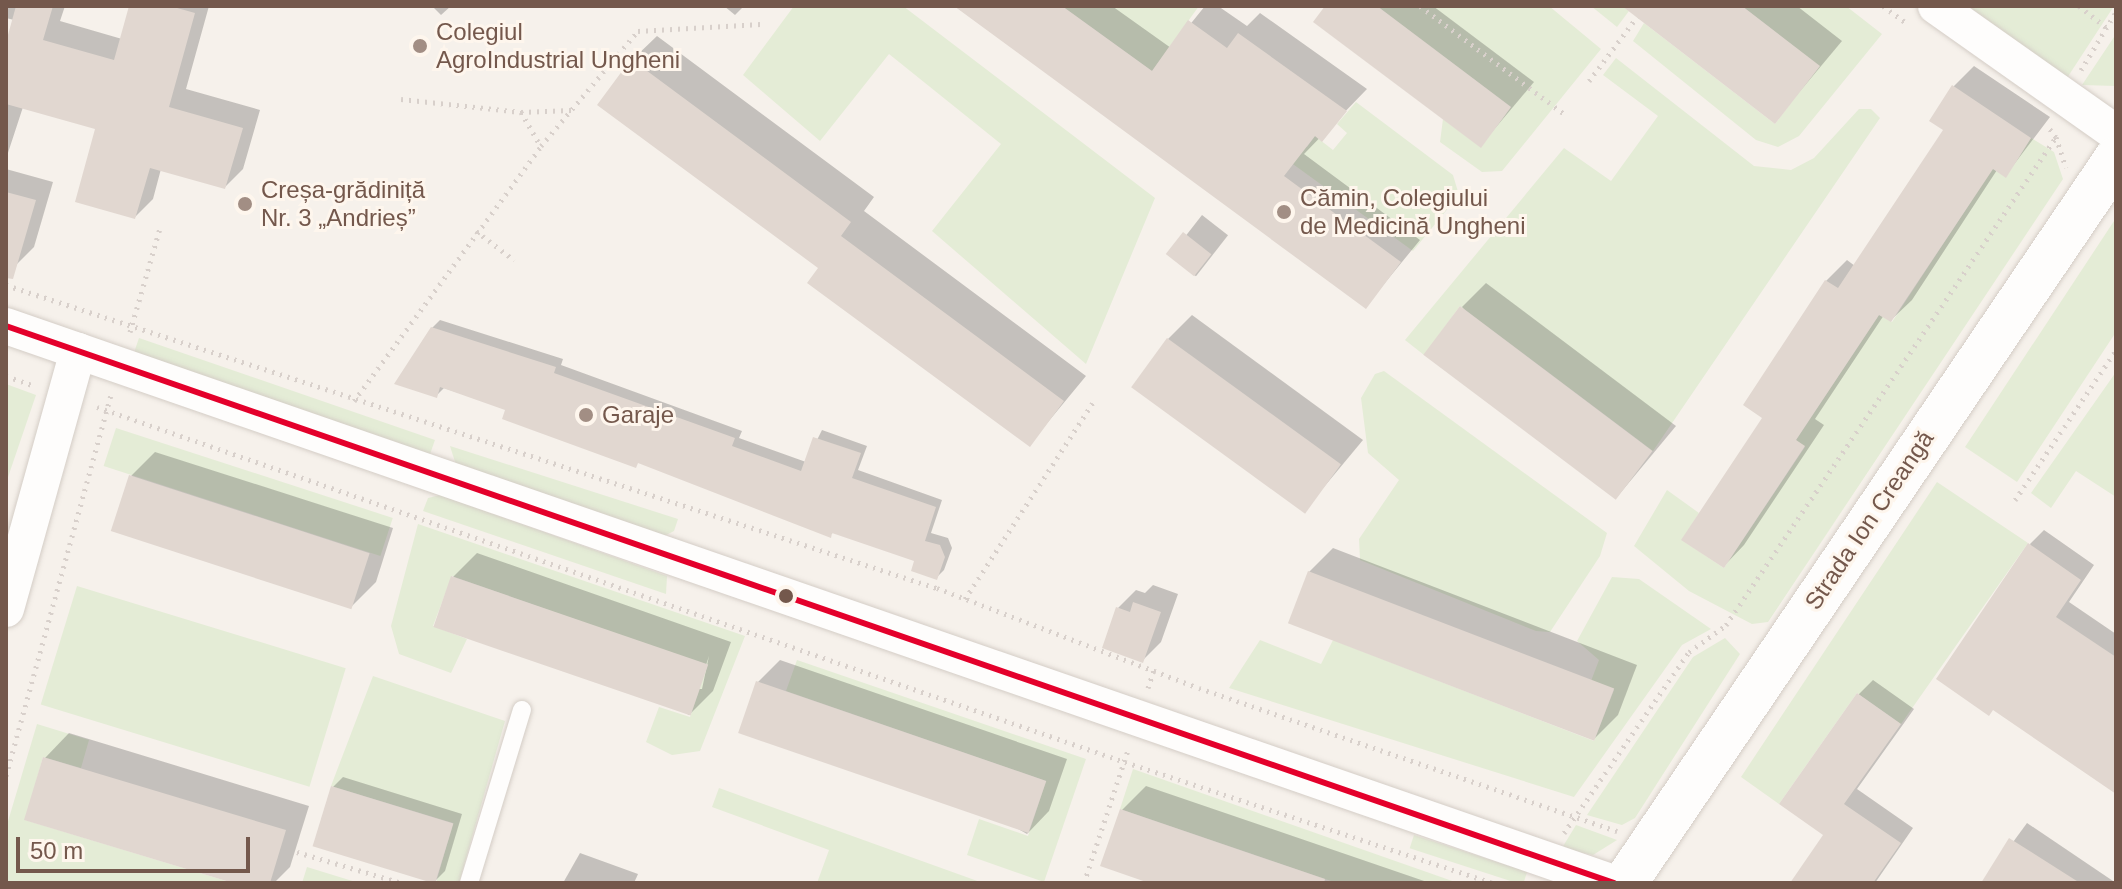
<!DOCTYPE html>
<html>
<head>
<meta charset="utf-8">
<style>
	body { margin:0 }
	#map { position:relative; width:2122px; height:889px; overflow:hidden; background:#f6f1eb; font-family:Arial,sans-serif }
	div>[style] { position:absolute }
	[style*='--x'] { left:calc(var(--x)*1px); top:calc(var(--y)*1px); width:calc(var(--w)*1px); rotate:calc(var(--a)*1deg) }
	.green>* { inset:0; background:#e4ecd6; transform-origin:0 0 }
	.shadow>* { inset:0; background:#0003; transform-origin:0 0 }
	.building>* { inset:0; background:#e1d7d0; transform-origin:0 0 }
	.path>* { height:5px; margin-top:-2.5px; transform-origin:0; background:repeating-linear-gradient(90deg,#d8d0cb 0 2px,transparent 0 8px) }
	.roads { filter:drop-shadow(0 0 2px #d4cdc6) drop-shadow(0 0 2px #d4cdc6) }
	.lane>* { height:18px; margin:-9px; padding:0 9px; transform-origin:9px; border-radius:9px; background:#fefdfc }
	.street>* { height:36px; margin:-18px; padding:0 18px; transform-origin:18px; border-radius:18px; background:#fefdfc }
	.secondary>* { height:44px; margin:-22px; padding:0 22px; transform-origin:22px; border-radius:22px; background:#fefdfc }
	.bus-1>* { height:6px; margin:-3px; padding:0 3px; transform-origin:3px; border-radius:3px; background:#e4002b }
	.dots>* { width:22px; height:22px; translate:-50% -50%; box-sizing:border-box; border:4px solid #fef6ed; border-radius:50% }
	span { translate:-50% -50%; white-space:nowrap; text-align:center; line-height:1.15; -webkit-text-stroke:6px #fef6ed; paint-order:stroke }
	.poi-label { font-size:24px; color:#74584c }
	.left { translate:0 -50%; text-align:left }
	.street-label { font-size:24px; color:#74584c }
	.frame { position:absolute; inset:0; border:8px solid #74584c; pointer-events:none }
	.scale { position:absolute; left:16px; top:837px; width:234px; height:36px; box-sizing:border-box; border:4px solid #74584c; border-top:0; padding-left:10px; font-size:24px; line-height:28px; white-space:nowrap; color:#74584c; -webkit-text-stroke:6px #fef6ed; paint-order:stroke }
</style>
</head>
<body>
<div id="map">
	<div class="green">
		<div style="clip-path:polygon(794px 6px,903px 6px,1155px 198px,1086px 364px,932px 231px,1001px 144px,889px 54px,820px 141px,743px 75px)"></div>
		<div style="clip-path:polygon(1062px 6px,1199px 6px,1152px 71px)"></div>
		<div style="clip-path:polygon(1377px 6px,1549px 6px,1601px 49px,1502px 171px,1482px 172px,1440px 142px,1443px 119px,1481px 147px,1511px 107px)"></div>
		<div style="clip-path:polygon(1591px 6px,1622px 6px,1629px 11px,1617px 27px)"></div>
		<div style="clip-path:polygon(1742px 6px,1846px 6px,1882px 34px,1799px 136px,1778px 147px,1756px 140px,1633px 41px,1644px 23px,1775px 124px,1819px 66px)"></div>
		<div style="clip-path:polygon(1968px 6px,2114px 6px,2067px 78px)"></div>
		<div style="clip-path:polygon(2116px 34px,2116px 86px,2082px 85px)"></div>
		<div style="clip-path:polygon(1616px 58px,1754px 166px,1791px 170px,1814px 158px,1859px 109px,1871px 109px,1880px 118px,1653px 451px,1460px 306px,1424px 355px,1405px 340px,1564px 148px,1611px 181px,1658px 116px,1603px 75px)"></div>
		<div style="clip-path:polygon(1356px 102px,1453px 175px,1459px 195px,1413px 251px,1239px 125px,1307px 147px,1315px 136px,1333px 150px,1347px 133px,1337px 124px)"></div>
		<div style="clip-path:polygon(2031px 138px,2054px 152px,2063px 179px,1768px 622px,1752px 624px,1689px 591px,1634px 546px,1667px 490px,1699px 513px,1682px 540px,1724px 568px,1805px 447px,1796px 440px,1879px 315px,1892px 322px,1972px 200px,1979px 160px,2006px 177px)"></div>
		<div style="clip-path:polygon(2116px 218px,2116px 332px,2017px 482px,1965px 447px)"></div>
		<div style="left:139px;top:338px;width:313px;height:16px;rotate:19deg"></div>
		<div style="clip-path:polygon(1384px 371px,1607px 533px,1600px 556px,1550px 632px,1536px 631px,1360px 560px,1359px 539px,1399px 480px,1368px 453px,1361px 398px,1375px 374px)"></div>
		<div style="clip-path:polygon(2116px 372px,2116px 497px,2076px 471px,2051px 508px,2031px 493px)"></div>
		<div style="clip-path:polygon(6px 384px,36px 395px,6px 483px)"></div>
		<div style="left:116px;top:428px;width:291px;height:40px;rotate:18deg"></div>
		<div style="clip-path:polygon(450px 446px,678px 519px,674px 531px,662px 537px,456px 465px)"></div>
		<div style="clip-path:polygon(1937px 482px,2028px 543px,1901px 724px,1857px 693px,1779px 804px,1741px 777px)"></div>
		<div style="clip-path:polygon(440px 495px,667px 576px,666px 594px,423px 511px,428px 498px)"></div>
		<div style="clip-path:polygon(418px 524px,745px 636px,700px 751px,672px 755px,646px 742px,659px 707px,690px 717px,707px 666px,452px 576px,433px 626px,467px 639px,451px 673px,399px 654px,391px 626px)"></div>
		<div style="clip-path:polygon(1612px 577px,1639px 579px,1711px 629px,1682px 645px,1574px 797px,1229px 688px,1260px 640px,1321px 664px,1333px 640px,1594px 741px,1614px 690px,1591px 681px,1599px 660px,1577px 641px)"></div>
		<div style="left:77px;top:586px;width:281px;height:124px;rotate:17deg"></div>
		<div style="clip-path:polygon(1725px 638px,1740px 654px,1635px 818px,1622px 825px,1587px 815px,1693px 657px)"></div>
		<div style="clip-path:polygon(797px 660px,1086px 759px,1044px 882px,967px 855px,979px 819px,1028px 836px,1046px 781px,786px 691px)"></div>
		<div style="clip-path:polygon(373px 676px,505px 721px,459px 883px,436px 883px,453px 823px,331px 786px)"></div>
		<div style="clip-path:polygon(37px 724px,89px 740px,81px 768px,43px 757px,25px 820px,233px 883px,6px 883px,6px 828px)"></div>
		<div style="clip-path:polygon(1133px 769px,1458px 883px,1337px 883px,1120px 809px)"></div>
		<div style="clip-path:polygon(719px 788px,983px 883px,817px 883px,829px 850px,712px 807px)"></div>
		<div style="clip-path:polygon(1576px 825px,1617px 840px,1593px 855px,1562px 848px)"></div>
		<div style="left:1414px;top:835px;width:119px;height:14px;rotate:18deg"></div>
		<div style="clip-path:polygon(307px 867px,359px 883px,302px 883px)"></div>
	</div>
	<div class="shadow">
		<div style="clip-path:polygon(6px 6px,65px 6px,60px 21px,122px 39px,131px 6px,209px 6px,186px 89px,260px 110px,243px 169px,225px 187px,161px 169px,153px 199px,135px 217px,97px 128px,23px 107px,6px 159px,6px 49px,14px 20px,6px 18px)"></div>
		<div style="clip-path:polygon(432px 6px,451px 6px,441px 15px)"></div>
		<div style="clip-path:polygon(724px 6px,744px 6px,735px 15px)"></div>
		<div style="clip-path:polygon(955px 6px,1112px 6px,1171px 48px,1205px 6px,1218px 6px,1247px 26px,1260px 13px,1367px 89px,1304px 154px,1420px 240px,1366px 306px)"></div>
		<div style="clip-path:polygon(1327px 6px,1433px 6px,1534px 82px,1481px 145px)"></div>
		<div style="clip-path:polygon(1625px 6px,1797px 6px,1842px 41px,1775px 121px)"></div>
		<div style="clip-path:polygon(657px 36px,874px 197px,864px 211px,1086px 376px,1029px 445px,820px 268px,632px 60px)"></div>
		<div style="clip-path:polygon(1974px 66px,2050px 117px,2006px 175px,1997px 170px,1912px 300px,1891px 320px,1884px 315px,1815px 419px,1824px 425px,1744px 545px,1724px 566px,1765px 417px,1745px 404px,1826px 281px,1847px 260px,1855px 266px,1946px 130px,1954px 86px)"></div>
		<div style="clip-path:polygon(6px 169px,53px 182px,34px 247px,16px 265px,6px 262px)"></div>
		<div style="left:1202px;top:215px;width:33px;height:52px;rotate:38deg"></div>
		<div style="clip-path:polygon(1486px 283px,1676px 426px,1617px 497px,1462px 307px)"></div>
		<div style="clip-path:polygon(1192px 315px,1363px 440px,1304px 511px,1168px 339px)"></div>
		<div style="clip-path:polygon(440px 320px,563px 359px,561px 365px,742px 431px,739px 438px,806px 462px,822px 430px,867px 446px,858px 470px,942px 500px,931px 533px,948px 538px,952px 548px,944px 570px,937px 577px,917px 559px,834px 532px,830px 535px,507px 409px,444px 388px,436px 396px,432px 328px)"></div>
		<div style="clip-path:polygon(155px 452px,393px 528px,376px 582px,352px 606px,131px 476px)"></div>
		<div style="clip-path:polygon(2044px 530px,2094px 565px,2069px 602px,2116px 634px,2116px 791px,2030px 544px)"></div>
		<div style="clip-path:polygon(1333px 548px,1637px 665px,1618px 715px,1594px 739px,1309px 572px)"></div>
		<div style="clip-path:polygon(evenodd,477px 553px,731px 642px,713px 691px,689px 715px,453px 577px,477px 553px,709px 656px,702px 689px,698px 689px,709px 656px)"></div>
		<div style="clip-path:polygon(1153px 585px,1178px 594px,1161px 642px,1143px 660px,1118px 608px,1136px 590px,1145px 593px)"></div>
		<div style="clip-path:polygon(780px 660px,1067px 759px,1049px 811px,1027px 834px,758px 682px)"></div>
		<div style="clip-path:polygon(1873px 680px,1914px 709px,1857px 789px,1913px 828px,1875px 883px,1793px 883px,1826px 835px,1859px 694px)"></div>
		<div style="clip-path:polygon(69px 733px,309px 806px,290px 867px,274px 883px,239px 883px,27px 818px,45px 758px)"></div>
		<div style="clip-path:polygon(343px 777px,462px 814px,445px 871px,435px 881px,333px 787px)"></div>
		<div style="clip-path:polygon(1146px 786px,1430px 883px,1155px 883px,1122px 810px)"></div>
		<div style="clip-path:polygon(2027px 823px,2116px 883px,1983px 883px)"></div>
		<div style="clip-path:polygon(580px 853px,638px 874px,634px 883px,563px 883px)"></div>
	</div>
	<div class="building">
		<div style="clip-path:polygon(16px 6px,53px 6px,43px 40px,114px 60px,129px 6px,170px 6px,195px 13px,169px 107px,243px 128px,225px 189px,150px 168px,135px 219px,75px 202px,95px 129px,6px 104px,6px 42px)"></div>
		<div style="clip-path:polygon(954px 6px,1062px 6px,1152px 71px,1188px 20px,1227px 48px,1238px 33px,1347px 111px,1322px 142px,1315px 136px,1284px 176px,1401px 262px,1366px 309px)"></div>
		<div style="clip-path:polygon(1325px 6px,1377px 6px,1511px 107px,1481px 148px,1313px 22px)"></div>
		<div style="clip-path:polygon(1622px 6px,1742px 6px,1820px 66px,1775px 124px)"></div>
		<div style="clip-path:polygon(631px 59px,851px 222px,841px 236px,1064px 401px,1030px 447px,807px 283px,818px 268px,597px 105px)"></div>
		<div style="clip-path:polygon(1952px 85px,2031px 138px,2006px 178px,1993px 169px,1891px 322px,1879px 315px,1796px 440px,1805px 446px,1724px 568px,1681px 540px,1762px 418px,1743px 405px,1825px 280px,1838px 288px,1943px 130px,1929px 121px)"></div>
		<div style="clip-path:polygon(6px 192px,36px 200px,13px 279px,6px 278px)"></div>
		<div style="left:1183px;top:232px;width:36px;height:28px;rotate:38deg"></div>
		<div style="left:1460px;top:306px;width:241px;height:61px;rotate:37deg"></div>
		<div style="clip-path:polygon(431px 327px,556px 367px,554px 373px,735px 438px,732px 446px,801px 471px,813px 437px,861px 453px,852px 478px,936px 507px,925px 541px,940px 545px,945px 557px,937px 580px,911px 571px,914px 561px,832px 533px,831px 538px,638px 463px,636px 468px,502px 419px,505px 410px,440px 387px,437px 398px,394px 384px)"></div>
		<div style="left:1167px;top:338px;width:215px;height:61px;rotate:36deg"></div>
		<div style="left:129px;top:475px;width:253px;height:59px;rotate:18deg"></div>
		<div style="clip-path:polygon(2028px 543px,2081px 580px,2056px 617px,2116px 657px,2116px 794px,1993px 710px,1989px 716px,1936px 679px)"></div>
		<div style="left:1308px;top:571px;width:328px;height:56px;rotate:21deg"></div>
		<div style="left:451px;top:576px;width:272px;height:54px;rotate:19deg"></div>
		<div style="clip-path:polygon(1133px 602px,1161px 612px,1143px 663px,1102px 648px,1116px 607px,1130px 612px)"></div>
		<div style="left:756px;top:681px;width:307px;height:55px;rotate:19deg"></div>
		<div style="clip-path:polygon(1857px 693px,1901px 724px,1844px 804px,1901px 843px,1873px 883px,1790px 883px,1823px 835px,1779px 804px)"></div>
		<div style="clip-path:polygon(43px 757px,286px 830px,270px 883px,233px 883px,24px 820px)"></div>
		<div style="left:331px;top:786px;width:128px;height:63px;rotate:17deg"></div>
		<div style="clip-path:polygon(1120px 809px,1325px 879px,1324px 883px,1149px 883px,1100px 866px)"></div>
		<div style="clip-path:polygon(2009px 838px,2080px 883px,1981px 883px)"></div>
	</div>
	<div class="path">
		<div style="--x:1420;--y:6;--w:179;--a:36.8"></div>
		<div style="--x:1883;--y:6;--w:27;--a:36"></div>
		<div style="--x:2079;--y:6;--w:34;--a:38"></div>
		<div style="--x:2081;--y:70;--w:68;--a:-58.9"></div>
		<div style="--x:1589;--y:81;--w:80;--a:-53.1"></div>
		<div style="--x:401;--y:99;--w:121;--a:6.2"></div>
		<div style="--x:521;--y:112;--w:39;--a:60"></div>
		<div style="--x:521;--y:112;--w:50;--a:-2.3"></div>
		<div style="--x:2056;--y:137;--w:32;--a:72"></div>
		<div style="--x:476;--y:231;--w:48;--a:37.3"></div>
		<div style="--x:6;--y:285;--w:979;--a:18.03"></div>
		<div style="--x:937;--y:588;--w:280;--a:20.9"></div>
		<div style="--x:1199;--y:688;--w:442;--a:18.9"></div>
		<div style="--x:130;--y:332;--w:108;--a:-73.9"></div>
		<div style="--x:6;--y:376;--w:31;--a:19"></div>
		<div style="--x:354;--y:401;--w:316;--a:-53.7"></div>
		<div style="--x:541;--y:146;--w:150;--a:-49.9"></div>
		<div style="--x:638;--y:31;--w:123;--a:-3.3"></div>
		<div style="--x:97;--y:407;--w:1088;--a:19.05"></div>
		<div style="--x:1125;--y:762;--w:386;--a:18.2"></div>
		<div style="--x:2015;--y:500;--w:181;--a:-56"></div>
		<div style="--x:965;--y:599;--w:234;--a:-56.9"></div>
		<div style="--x:1148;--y:688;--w:19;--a:-72"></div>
		<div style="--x:6;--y:776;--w:395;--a:-74.6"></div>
		<div style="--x:1564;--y:833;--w:220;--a:-55.4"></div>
		<div style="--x:1689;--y:652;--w:46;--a:-36.1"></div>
		<div style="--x:1726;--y:625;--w:589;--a:-55.93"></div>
		<div style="--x:2056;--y:137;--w:11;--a:-128"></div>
		<div style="--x:297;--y:852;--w:109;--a:16.4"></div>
		<div style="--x:1084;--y:883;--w:143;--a:-71.7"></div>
	</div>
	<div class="roads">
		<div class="lane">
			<div style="--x:469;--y:883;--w:181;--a:-73"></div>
		</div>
		<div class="street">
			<div style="--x:1936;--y:6;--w:220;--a:35.2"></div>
			<div style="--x:6;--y:326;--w:1702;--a:19.11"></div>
			<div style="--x:6;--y:609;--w:268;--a:-74.4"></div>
		</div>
		<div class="secondary">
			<div style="--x:1625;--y:883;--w:875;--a:-55.86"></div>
		</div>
	</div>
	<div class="bus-1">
		<div style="--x:6;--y:326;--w:1702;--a:19.11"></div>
	</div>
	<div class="dots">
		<div style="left:420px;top:46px;background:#a28e84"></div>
		<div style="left:245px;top:204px;background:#a28e84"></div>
		<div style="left:1284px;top:212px;background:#a28e84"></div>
		<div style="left:586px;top:415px;background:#a28e84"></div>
		<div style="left:786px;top:596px;background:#74584c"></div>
	</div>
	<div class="poi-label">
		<span class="left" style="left:436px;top:46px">Colegiul<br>AgroIndustrial Ungheni</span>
		<span class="left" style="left:261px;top:204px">Creșa-grădiniță<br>Nr. 3 „Andrieș”</span>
		<span class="left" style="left:1300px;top:212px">Cămin, Colegiului<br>de Medicină Ungheni</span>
		<span class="left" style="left:602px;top:415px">Garaje</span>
	</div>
	<div class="street-label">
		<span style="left:1869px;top:520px;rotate:-56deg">Strada Ion Creangă</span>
	</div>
	<div class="frame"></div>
	<div class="scale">50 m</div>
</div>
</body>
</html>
